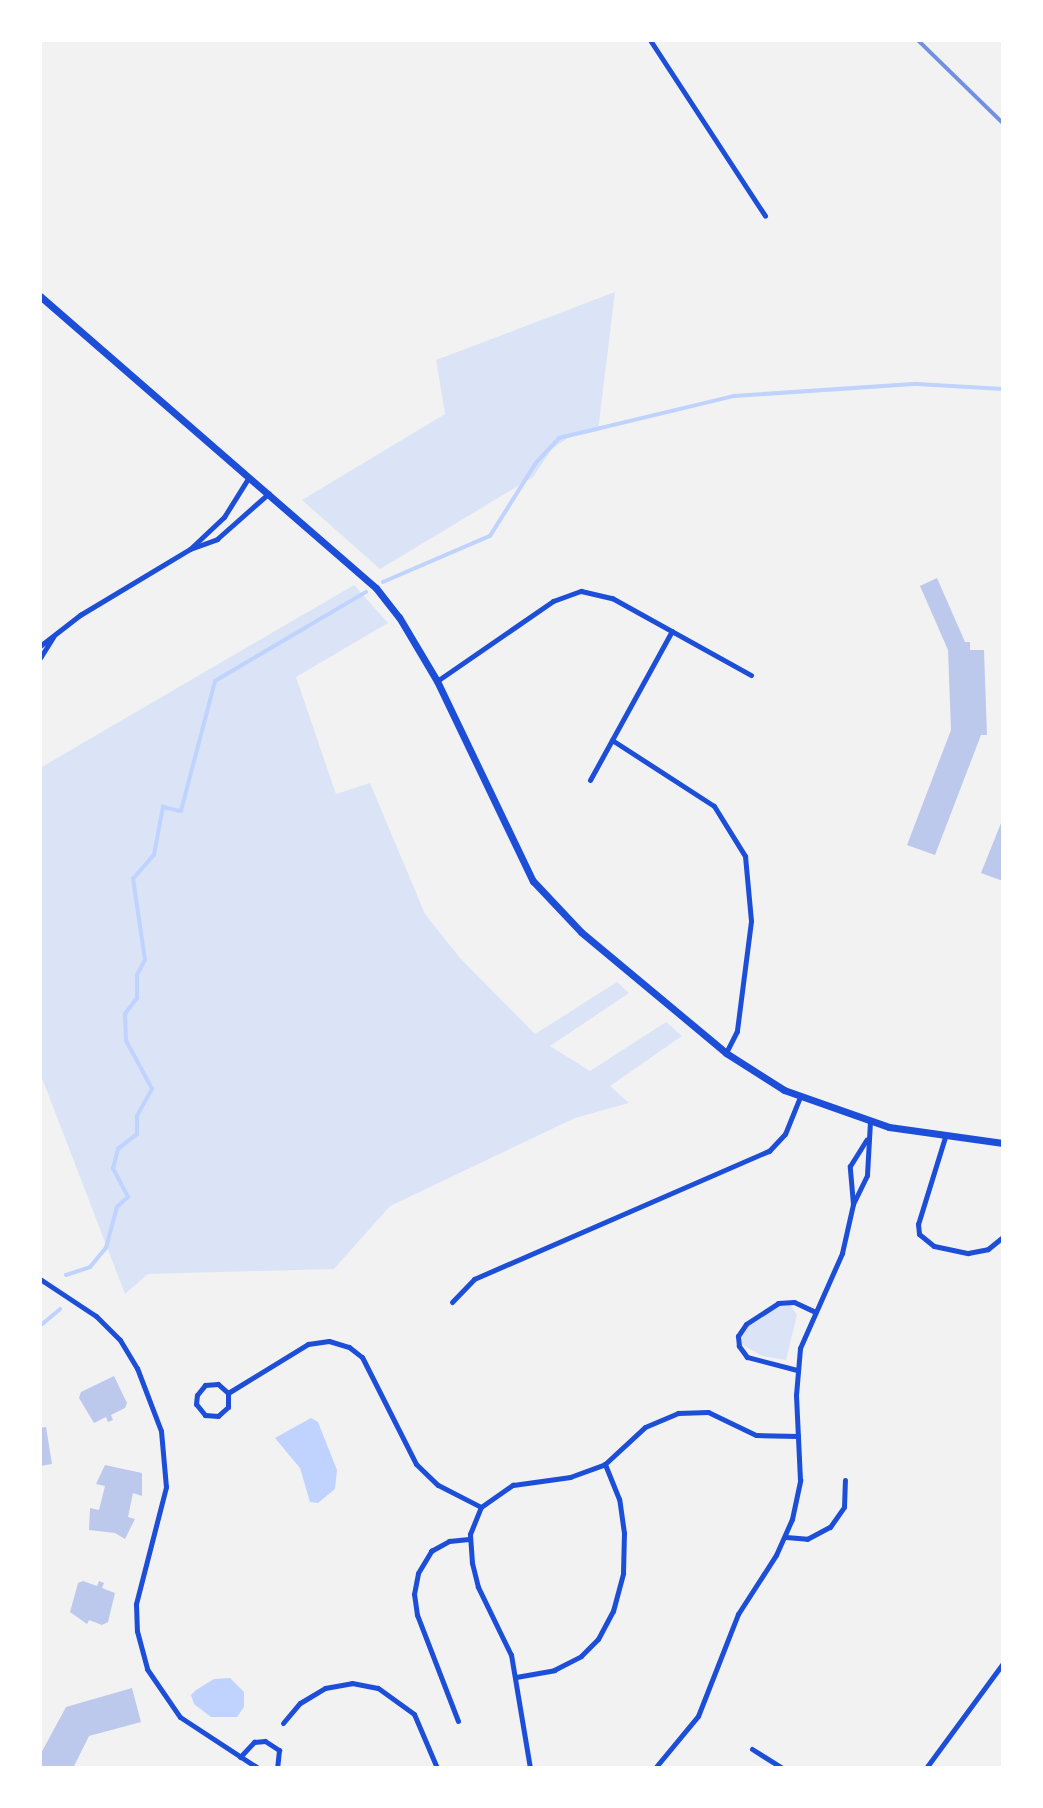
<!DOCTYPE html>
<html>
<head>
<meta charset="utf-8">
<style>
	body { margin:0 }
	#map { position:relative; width:1043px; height:1808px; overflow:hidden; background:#f2f2f2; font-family:"PT Sans Narrow",sans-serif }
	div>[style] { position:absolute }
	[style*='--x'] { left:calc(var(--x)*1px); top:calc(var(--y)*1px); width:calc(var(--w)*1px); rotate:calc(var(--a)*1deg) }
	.green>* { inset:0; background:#dbe4f7 }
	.water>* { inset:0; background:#bfd3fe }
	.stream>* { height:3.5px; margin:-1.75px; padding:0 1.75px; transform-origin:1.75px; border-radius:1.75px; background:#bfd3fe }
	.building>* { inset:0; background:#bdc9ec }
	.minor>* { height:5px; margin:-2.5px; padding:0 2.5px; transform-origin:2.5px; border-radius:2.5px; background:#1d4ed8 }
	.secondary>* { height:7px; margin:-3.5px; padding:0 3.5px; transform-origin:3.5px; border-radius:3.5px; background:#1d4ed8 }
	.rail>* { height:3.5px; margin:-1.75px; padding:0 1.75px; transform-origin:1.75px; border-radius:1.75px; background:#7290e2 }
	span { translate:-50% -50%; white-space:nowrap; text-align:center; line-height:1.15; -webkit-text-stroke:7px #fff; paint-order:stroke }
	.frame { position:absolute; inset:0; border:42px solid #fff; pointer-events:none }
</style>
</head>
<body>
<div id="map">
	<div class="green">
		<div style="clip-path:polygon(615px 292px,598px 431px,569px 437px,552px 449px,533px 477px,380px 569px,302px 500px,445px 414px,436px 360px)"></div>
		<div style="clip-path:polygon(354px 585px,388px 623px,296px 677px,336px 794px,370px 783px,425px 914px,460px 958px,535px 1034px,617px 982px,629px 993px,550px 1046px,590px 1071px,666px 1022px,682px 1036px,610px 1086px,629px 1103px,575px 1118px,390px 1206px,334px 1269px,148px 1274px,125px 1294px,40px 1073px,40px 768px)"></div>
		<div style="clip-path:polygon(778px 1306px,791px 1306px,797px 1315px,786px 1360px,762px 1356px,741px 1344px,743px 1330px)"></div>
	</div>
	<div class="water">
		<div style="clip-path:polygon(311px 1418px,318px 1422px,337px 1470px,335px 1489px,318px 1503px,310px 1502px,300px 1468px,275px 1438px)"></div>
		<div style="clip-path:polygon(230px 1678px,244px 1692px,244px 1707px,237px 1717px,211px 1717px,194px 1704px,191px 1695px,196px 1690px,214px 1679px)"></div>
	</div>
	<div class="stream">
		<div style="--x:383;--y:582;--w:116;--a:-23.3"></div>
		<div style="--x:490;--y:536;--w:86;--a:-57.8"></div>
		<div style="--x:536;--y:463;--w:34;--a:-47"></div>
		<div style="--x:559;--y:438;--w:180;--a:-13.5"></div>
		<div style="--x:734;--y:396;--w:183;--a:-3.8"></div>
		<div style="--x:917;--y:384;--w:86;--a:3.3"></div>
		<div style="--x:66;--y:1275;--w:25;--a:-18"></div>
		<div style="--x:90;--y:1267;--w:25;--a:-50"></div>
		<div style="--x:106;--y:1248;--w:42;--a:-75"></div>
		<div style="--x:117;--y:1207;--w:15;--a:-42"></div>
		<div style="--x:128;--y:1197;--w:32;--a:-118"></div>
		<div style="--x:113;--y:1169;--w:21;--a:-76"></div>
		<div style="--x:118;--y:1149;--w:24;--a:-38"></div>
		<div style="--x:137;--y:1134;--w:18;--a:-90"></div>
		<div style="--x:137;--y:1116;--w:31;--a:-61"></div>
		<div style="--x:152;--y:1089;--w:55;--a:-118.4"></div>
		<div style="--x:126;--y:1041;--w:27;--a:-92"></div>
		<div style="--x:125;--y:1014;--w:20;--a:-53"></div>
		<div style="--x:137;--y:998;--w:23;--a:-90"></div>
		<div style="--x:137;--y:975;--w:17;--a:-62"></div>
		<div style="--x:145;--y:960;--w:82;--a:-98.4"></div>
		<div style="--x:133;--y:879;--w:32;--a:-49"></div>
		<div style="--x:154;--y:855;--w:49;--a:-79.4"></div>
		<div style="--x:163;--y:807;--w:18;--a:13"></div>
		<div style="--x:181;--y:811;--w:134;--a:-75.3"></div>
		<div style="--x:215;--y:681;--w:175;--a:-30.5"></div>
		<div style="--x:40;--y:1326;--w:26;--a:-40"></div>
		<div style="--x:40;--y:1342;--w:11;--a:90"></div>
	</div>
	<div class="building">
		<div style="clip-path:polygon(937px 578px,965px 642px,970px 642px,970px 650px,984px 650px,987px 735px,981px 735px,935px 855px,907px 845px,951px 730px,948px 650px,920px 586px)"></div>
		<div style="clip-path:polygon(1003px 818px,1003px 881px,981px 873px)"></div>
		<div style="clip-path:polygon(114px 1376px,127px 1403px,125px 1408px,111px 1415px,113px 1420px,108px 1422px,106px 1417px,94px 1423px,79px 1398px,81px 1392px)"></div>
		<div style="clip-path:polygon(46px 1427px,52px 1464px,40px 1466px,40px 1428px)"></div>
		<div style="clip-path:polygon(105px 1465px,142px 1473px,142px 1496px,133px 1493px,128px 1517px,135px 1519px,125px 1539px,115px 1533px,89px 1530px,90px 1508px,99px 1510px,105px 1486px,96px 1484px)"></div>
		<div style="clip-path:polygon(83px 1581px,97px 1586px,99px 1581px,104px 1583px,102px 1588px,115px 1593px,108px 1622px,102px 1625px,89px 1620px,87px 1624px,70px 1612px,78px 1583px)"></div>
		<div style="clip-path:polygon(132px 1688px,141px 1722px,89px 1736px,73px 1768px,40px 1768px,40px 1755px,66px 1707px)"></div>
	</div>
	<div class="minor">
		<div style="--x:650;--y:40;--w:210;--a:56.8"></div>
		<div style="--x:190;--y:549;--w:47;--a:-43.3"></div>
		<div style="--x:224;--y:517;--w:47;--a:-58"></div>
		<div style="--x:40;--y:646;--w:51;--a:-37.8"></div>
		<div style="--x:80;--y:615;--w:128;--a:-31"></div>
		<div style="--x:190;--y:549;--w:29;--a:-20"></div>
		<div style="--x:217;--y:539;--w:69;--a:-41.5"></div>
		<div style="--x:40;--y:658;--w:25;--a:-58"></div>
		<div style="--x:437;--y:681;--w:141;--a:-34.6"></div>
		<div style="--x:553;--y:601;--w:30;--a:-20"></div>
		<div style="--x:581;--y:591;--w:32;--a:13"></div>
		<div style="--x:612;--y:598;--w:159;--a:29"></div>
		<div style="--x:612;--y:740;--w:121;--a:32.9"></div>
		<div style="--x:714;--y:806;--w:59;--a:58.2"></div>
		<div style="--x:745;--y:856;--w:65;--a:84.7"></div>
		<div style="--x:751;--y:921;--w:111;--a:97.3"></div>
		<div style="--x:737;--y:1031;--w:25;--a:117"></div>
		<div style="--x:590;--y:780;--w:170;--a:-61.2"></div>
		<div style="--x:945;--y:1137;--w:91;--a:107.2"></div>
		<div style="--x:918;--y:1224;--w:10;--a:84"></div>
		<div style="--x:919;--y:1234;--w:19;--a:39"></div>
		<div style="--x:934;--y:1246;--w:35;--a:12"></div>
		<div style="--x:968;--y:1253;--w:20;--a:-11"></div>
		<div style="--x:988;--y:1249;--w:19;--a:-39"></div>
		<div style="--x:853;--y:1204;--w:38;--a:-95"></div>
		<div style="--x:850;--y:1166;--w:31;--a:-58"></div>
		<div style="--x:40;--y:1279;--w:67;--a:33.5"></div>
		<div style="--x:96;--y:1316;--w:34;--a:45"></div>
		<div style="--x:120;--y:1340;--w:33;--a:59"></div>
		<div style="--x:137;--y:1368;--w:67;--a:69.1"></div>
		<div style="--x:161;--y:1431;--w:56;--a:84.9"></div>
		<div style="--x:166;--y:1487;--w:121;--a:104.4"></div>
		<div style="--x:136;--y:1604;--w:27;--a:88"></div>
		<div style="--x:137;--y:1631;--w:39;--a:75"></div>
		<div style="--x:147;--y:1669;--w:58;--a:55.5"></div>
		<div style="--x:180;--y:1717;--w:93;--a:33.2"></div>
		<div style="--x:452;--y:1302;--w:32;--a:-46"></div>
		<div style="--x:474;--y:1279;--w:322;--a:-23.5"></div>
		<div style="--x:769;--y:1151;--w:23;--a:-47"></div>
		<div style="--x:785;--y:1134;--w:40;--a:-68"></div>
		<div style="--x:797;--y:1370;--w:52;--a:-165.4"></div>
		<div style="--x:747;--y:1357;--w:14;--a:-126"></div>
		<div style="--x:739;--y:1346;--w:10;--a:-96"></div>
		<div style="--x:738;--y:1336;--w:14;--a:-56"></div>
		<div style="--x:746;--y:1324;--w:38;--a:-33"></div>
		<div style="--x:778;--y:1303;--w:16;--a:-4"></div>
		<div style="--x:794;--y:1302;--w:21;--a:25"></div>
		<div style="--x:228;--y:1393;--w:14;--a:90"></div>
		<div style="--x:228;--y:1407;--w:13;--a:138"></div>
		<div style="--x:218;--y:1416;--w:13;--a:-176"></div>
		<div style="--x:205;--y:1415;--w:14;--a:-129"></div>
		<div style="--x:196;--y:1404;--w:9;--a:-84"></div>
		<div style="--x:197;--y:1395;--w:13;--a:-51"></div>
		<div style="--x:205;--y:1385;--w:13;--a:-4"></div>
		<div style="--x:218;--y:1384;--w:13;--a:42"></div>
		<div style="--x:228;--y:1393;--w:94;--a:-31.5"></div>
		<div style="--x:308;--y:1344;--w:21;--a:-8"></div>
		<div style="--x:329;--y:1341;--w:21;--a:17"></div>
		<div style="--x:349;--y:1347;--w:16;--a:38"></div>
		<div style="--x:362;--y:1357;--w:120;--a:63.2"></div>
		<div style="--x:416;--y:1464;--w:30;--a:44"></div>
		<div style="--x:438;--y:1485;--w:48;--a:27.1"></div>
		<div style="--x:786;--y:1537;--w:21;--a:5"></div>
		<div style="--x:807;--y:1539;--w:26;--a:-28"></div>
		<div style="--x:830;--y:1527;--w:24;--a:-55"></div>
		<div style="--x:844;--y:1507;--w:27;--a:-88"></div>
		<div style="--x:516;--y:1677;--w:39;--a:-10"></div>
		<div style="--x:554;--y:1670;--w:30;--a:-27"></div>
		<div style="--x:581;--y:1656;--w:24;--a:-45"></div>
		<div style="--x:598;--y:1639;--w:32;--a:-62"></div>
		<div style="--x:613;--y:1611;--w:39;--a:-75"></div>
		<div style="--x:623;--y:1573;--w:40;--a:-88.6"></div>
		<div style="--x:624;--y:1533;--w:34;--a:-98"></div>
		<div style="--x:619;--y:1499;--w:38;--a:-112"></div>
		<div style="--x:458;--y:1721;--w:114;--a:-111.1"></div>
		<div style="--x:417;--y:1615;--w:21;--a:-98"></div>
		<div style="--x:414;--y:1594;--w:21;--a:-79"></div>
		<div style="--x:418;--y:1573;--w:26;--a:-59"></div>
		<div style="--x:431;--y:1551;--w:21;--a:-29"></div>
		<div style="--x:449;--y:1541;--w:20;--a:-6"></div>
		<div style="--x:283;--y:1723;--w:26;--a:-50"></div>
		<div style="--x:300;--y:1703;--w:29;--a:-31"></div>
		<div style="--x:325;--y:1688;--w:27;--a:-10"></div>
		<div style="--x:352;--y:1683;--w:26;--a:11"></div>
		<div style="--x:378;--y:1688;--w:44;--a:35.8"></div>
		<div style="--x:414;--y:1714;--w:59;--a:66.9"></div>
		<div style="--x:752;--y:1749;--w:36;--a:32"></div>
		<div style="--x:240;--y:1757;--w:21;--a:-47"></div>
		<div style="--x:254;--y:1742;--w:11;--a:-5"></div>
		<div style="--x:265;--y:1741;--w:17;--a:33"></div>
		<div style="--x:279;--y:1750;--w:18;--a:96"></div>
		<div style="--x:530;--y:1768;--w:115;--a:-99.5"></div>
		<div style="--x:511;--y:1655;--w:76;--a:-115.9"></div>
		<div style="--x:478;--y:1587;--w:25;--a:-104"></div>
		<div style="--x:472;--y:1563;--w:29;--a:-94"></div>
		<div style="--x:470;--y:1534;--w:29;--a:-68"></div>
		<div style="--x:481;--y:1507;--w:39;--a:-35"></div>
		<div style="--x:513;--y:1485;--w:58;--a:-8"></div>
		<div style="--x:570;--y:1477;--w:37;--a:-20"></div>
		<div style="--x:605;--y:1464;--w:54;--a:-42.8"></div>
		<div style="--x:645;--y:1427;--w:36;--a:-23"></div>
		<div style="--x:678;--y:1413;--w:30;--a:-2"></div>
		<div style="--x:708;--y:1412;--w:53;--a:25.6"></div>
		<div style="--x:756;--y:1435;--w:42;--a:1.4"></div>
		<div style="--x:655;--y:1768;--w:67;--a:-50.4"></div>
		<div style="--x:698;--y:1716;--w:110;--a:-68.6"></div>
		<div style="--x:738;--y:1614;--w:70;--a:-57.2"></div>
		<div style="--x:776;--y:1555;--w:39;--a:-66"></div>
		<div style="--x:792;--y:1519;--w:40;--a:-78"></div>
		<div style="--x:800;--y:1480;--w:85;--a:-92.7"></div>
		<div style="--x:796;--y:1395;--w:47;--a:-85.1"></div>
		<div style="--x:800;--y:1348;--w:104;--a:-66.1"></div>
		<div style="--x:842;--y:1253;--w:50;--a:-77.3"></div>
		<div style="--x:853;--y:1204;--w:32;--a:-64"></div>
		<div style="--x:867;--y:1175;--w:53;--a:-86.8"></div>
		<div style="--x:926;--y:1768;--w:130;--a:-53.7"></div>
	</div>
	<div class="secondary">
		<div style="--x:40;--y:296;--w:445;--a:41"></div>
		<div style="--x:376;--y:588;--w:37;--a:52"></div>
		<div style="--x:399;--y:617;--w:74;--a:59.3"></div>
		<div style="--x:437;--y:681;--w:222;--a:64.4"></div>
		<div style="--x:533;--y:881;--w:70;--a:46.7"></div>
		<div style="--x:581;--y:932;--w:189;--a:39.8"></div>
		<div style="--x:726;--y:1053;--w:69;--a:32.5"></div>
		<div style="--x:784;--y:1090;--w:111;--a:19.4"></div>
		<div style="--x:889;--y:1127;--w:115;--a:8"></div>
	</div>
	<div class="rail">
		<div style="--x:918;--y:40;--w:119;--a:44.3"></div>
	</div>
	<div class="frame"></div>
</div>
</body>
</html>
